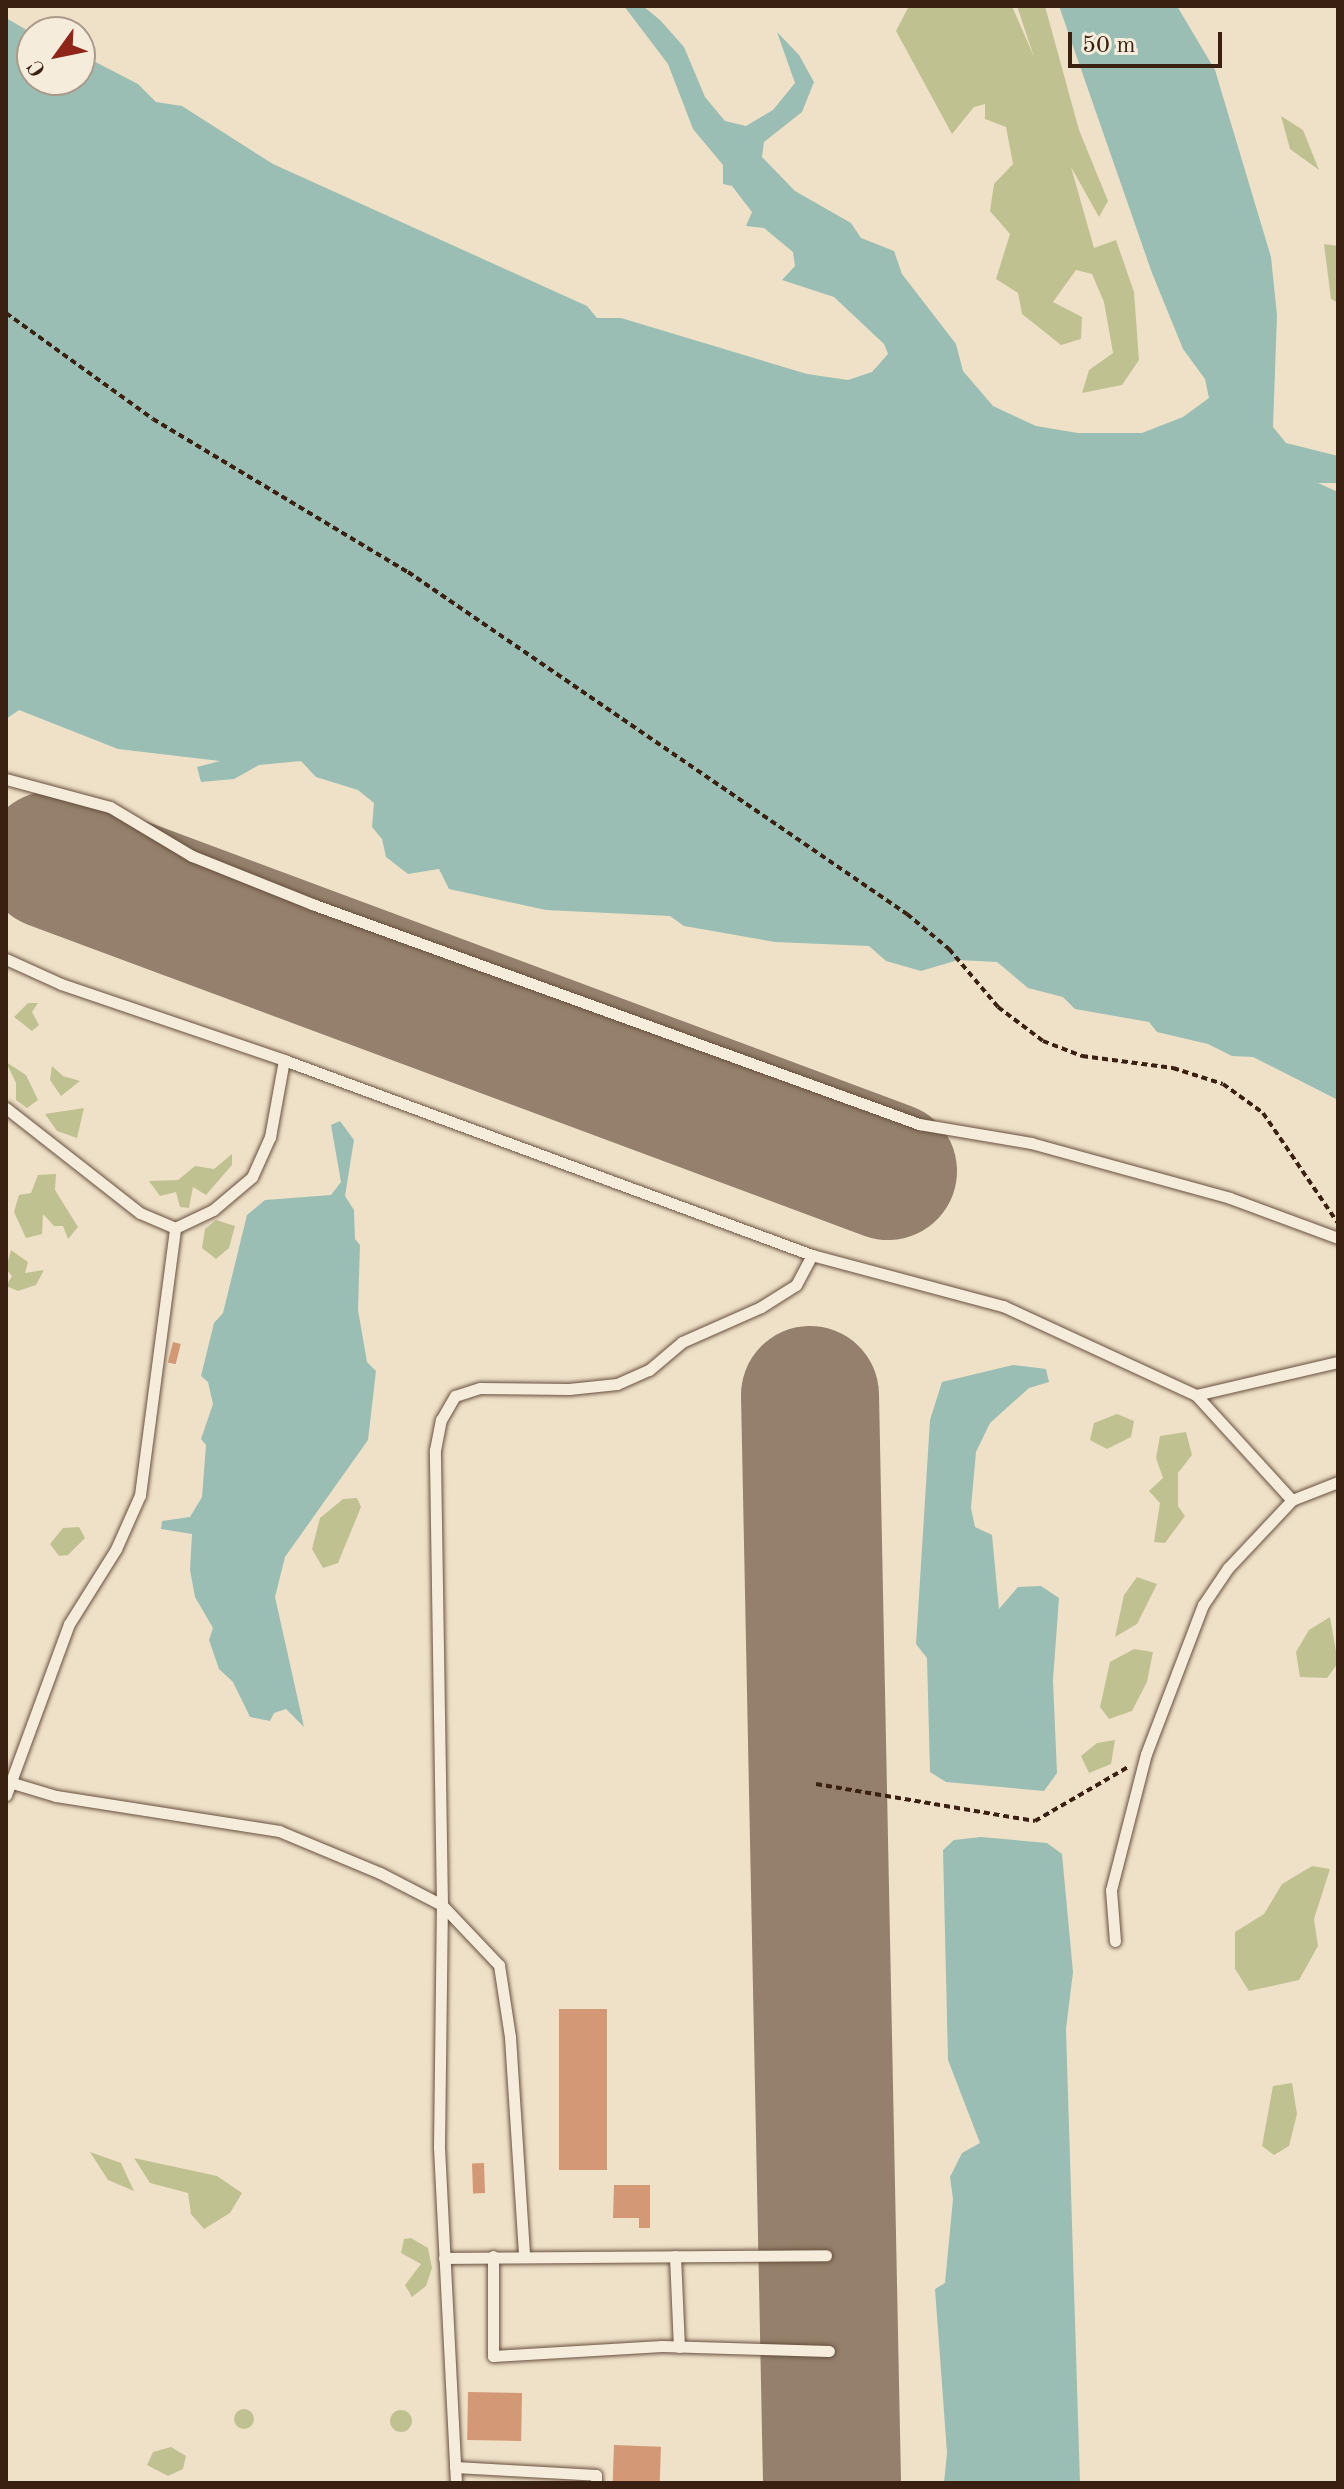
<!DOCTYPE html>
<html>
<head>
<meta charset="utf-8">
<style>
	body { margin:0 }
	#map { position:relative; width:1344px; height:2489px; overflow:hidden; background:#efe1c8; font-family:"Old Standard TT",serif }
	div>[style] { position:absolute }
	[style*='--x'] { left:calc(var(--x)*1px); top:calc(var(--y)*1px); width:calc(var(--w)*1px); rotate:calc(var(--a)*1deg) }
	.green>* { inset:0; background:#c0c191 }
	.round { border-radius:50% }
	.water>* { inset:0; background:#9abeb3 }
	.taxiway>* { height:56px; margin:-28px; padding:0 28px; transform-origin:28px; border-radius:28px; background:#94806c }
	.runway>* { height:138px; margin:-69px; padding:0 69px; transform-origin:69px; border-radius:69px; background:#94806c }
	.building>* { inset:0; background:#d39977; transform-origin:0 0 }
	.path>* { height:4px; margin-top:-2px; transform-origin:0; background:repeating-linear-gradient(90deg,#3a2010 0 6px,transparent 0 10px) }
	.roads { filter:drop-shadow(0 0 2px #67503e) drop-shadow(0 0 2px #67503e) }
	.service>* { height:11px; margin:-5.5px; padding:0 5.5px; transform-origin:5.5px; border-radius:5.5px; background:#f5ecdb }
	span { translate:-50% -50%; white-space:nowrap; text-align:center; line-height:1.15; -webkit-text-stroke:6px #f5ecdb; paint-order:stroke }
	.frame { position:absolute; inset:0; border:8px solid #3a2010; pointer-events:none }
	.north { position:absolute; left:16px; top:16px; width:80px; height:80px; box-sizing:border-box; background:#f5ecdb; border:2px solid #aa9a8a; border-radius:50%; rotate:237deg; font-size:22px; font-weight:700; line-height:32px; text-align:center; color:#3a2010 }
	.north::after { content:''; display:block; margin:auto; width:28px; height:36px; background:#8f2418; clip-path:polygon(50% 0,100% 100%,50% 72%,0 100%) }
	.scale { position:absolute; left:1068px; top:32px; width:154px; height:36px; box-sizing:border-box; border:4px solid #3a2010; border-top:0; padding-left:10px; font-size:24px; line-height:28px; white-space:nowrap; color:#3a2010; -webkit-text-stroke:6px #f5ecdb; paint-order:stroke }
</style>
</head>
<body>
<div id="map">
	<div class="green">
		<div style="clip-path:polygon(909px 6px,1012px 6px,1034px 57px,1017px 6px,1045px 6px,1079px 130px,1108px 201px,1099px 217px,1071px 167px,1094px 248px,1116px 240px,1134px 292px,1139px 360px,1122px 385px,1082px 393px,1089px 370px,1113px 353px,1104px 302px,1092px 274px,1076px 270px,1053px 302px,1082px 317px,1081px 339px,1061px 345px,1022px 314px,1018px 293px,996px 279px,1010px 234px,990px 211px,994px 184px,1013px 164px,1006px 127px,985px 119px,985px 104px,974px 107px,952px 134px,896px 31px)"></div>
		<div style="clip-path:polygon(1281px 116px,1303px 130px,1319px 170px,1290px 149px)"></div>
		<div style="clip-path:polygon(1324px 244px,1338px 246px,1338px 303px,1331px 299px)"></div>
		<div style="clip-path:polygon(28px 1003px,38px 1003px,32px 1012px,39px 1025px,32px 1031px,14px 1017px)"></div>
		<div style="clip-path:polygon(6px 1062px,26px 1075px,38px 1100px,27px 1108px,16px 1100px,16px 1083px)"></div>
		<div style="clip-path:polygon(52px 1066px,63px 1076px,80px 1081px,61px 1096px,50px 1080px)"></div>
		<div style="clip-path:polygon(84px 1108px,77px 1138px,57px 1131px,45px 1114px)"></div>
		<div style="clip-path:polygon(232px 1154px,232px 1165px,206px 1195px,193px 1187px,189px 1208px,180px 1207px,176px 1192px,160px 1196px,149px 1181px,178px 1180px,195px 1166px,214px 1169px)"></div>
		<div style="clip-path:polygon(56px 1174px,55px 1190px,78px 1227px,68px 1239px,63px 1226px,54px 1226px,43px 1214px,42px 1234px,26px 1238px,14px 1212px,19px 1195px,31px 1193px,38px 1175px)"></div>
		<div style="clip-path:polygon(216px 1220px,235px 1226px,229px 1248px,216px 1259px,202px 1248px,205px 1229px)"></div>
		<div style="clip-path:polygon(11px 1250px,28px 1262px,25px 1273px,44px 1270px,36px 1285px,18px 1291px,6px 1286px,12px 1276px,6px 1269px)"></div>
		<div style="clip-path:polygon(1117px 1414px,1134px 1421px,1131px 1437px,1107px 1449px,1090px 1440px,1094px 1423px)"></div>
		<div style="clip-path:polygon(1186px 1432px,1192px 1455px,1178px 1473px,1178px 1506px,1185px 1516px,1165px 1543px,1154px 1542px,1160px 1503px,1149px 1491px,1163px 1478px,1156px 1458px,1160px 1436px)"></div>
		<div style="clip-path:polygon(357px 1498px,361px 1507px,338px 1563px,323px 1568px,312px 1549px,320px 1518px,343px 1499px)"></div>
		<div style="clip-path:polygon(79px 1527px,85px 1538px,68px 1555px,59px 1556px,50px 1544px,63px 1528px)"></div>
		<div style="clip-path:polygon(1137px 1577px,1157px 1584px,1137px 1624px,1115px 1637px,1124px 1595px)"></div>
		<div style="clip-path:polygon(1330px 1617px,1338px 1663px,1327px 1678px,1300px 1677px,1296px 1652px,1309px 1630px)"></div>
		<div style="clip-path:polygon(1134px 1649px,1153px 1652px,1147px 1682px,1132px 1711px,1109px 1719px,1100px 1707px,1110px 1662px)"></div>
		<div style="clip-path:polygon(1115px 1740px,1111px 1764px,1089px 1773px,1081px 1756px,1097px 1743px)"></div>
		<div style="clip-path:polygon(1312px 1866px,1330px 1869px,1314px 1919px,1318px 1946px,1299px 1980px,1249px 1991px,1235px 1969px,1235px 1932px,1264px 1914px,1282px 1884px)"></div>
		<div style="clip-path:polygon(1292px 2083px,1297px 2114px,1289px 2146px,1274px 2155px,1262px 2146px,1273px 2086px)"></div>
		<div style="clip-path:polygon(90px 2152px,121px 2163px,134px 2191px,108px 2180px)"></div>
		<div style="clip-path:polygon(134px 2158px,217px 2176px,242px 2193px,230px 2213px,204px 2229px,191px 2214px,188px 2193px,150px 2183px)"></div>
		<div style="clip-path:polygon(411px 2238px,428px 2248px,432px 2268px,426px 2286px,412px 2297px,405px 2285px,421px 2264px,401px 2253px,404px 2239px)"></div>
		<div class="round" style="left:234px;top:2409px;width:20px;height:20px"></div>
		<div class="round" style="left:390px;top:2410px;width:22px;height:22px"></div>
		<div style="clip-path:polygon(171px 2447px,186px 2456px,183px 2469px,168px 2476px,147px 2465px,153px 2452px)"></div>
	</div>
	<div class="water">
		<div style="clip-path:polygon(624px 6px,643px 6px,660px 20px,684px 47px,705px 97px,725px 121px,746px 126px,773px 110px,795px 83px,777px 32px,799px 55px,814px 82px,802px 112px,764px 142px,762px 157px,795px 191px,851px 223px,861px 238px,894px 251px,902px 274px,956px 344px,963px 371px,993px 406px,1036px 426px,1078px 433px,1142px 433px,1183px 417px,1209px 398px,1205px 379px,1183px 349px,1152px 273px,1059px 6px,1177px 6px,1215px 70px,1271px 257px,1277px 315px,1273px 427px,1286px 443px,1338px 456px,1338px 483px,1318px 483px,1338px 492px,1338px 1100px,1253px 1057px,1232px 1056px,1208px 1044px,1157px 1032px,1149px 1022px,1075px 1009px,1063px 997px,1028px 988px,997px 962px,958px 960px,921px 971px,886px 961px,869px 946px,775px 942px,684px 926px,670px 916px,546px 910px,449px 889px,439px 869px,408px 874px,386px 857px,382px 839px,372px 827px,374px 803px,358px 790px,316px 777px,301px 761px,259px 765px,234px 779px,201px 782px,197px 767px,220px 761px,118px 749px,19px 710px,6px 719px,6px 18px,32px 33px,32px 80px,80px 80px,80px 54px,138px 84px,156px 102px,182px 106px,273px 164px,587px 306px,597px 318px,621px 318px,807px 374px,848px 380px,872px 372px,888px 354px,884px 344px,834px 297px,782px 280px,795px 266px,793px 252px,764px 228px,746px 226px,752px 212px,732px 186px,723px 184px,723px 165px,693px 129px,668px 64px)"></div>
		<div style="clip-path:polygon(340px 1121px,354px 1140px,345px 1196px,354px 1210px,355px 1239px,360px 1245px,358px 1310px,367px 1362px,376px 1371px,368px 1440px,285px 1557px,275px 1597px,304px 1727px,286px 1709px,274px 1713px,270px 1721px,250px 1717px,233px 1682px,219px 1669px,209px 1640px,213px 1628px,195px 1597px,190px 1570px,192px 1534px,161px 1529px,162px 1521px,190px 1517px,202px 1497px,206px 1445px,201px 1439px,213px 1404px,208px 1382px,201px 1376px,214px 1323px,223px 1313px,247px 1215px,265px 1200px,331px 1195px,341px 1182px,331px 1125px)"></div>
		<div style="clip-path:polygon(1013px 1365px,1046px 1369px,1049px 1382px,1029px 1388px,990px 1423px,976px 1452px,971px 1508px,975px 1527px,992px 1535px,999px 1609px,1018px 1587px,1041px 1586px,1059px 1598px,1053px 1680px,1057px 1773px,1044px 1791px,946px 1782px,930px 1772px,927px 1658px,916px 1644px,930px 1420px,942px 1382px)"></div>
		<div style="clip-path:polygon(981px 1837px,1047px 1843px,1062px 1854px,1073px 1972px,1066px 2029px,1080px 2483px,944px 2483px,947px 2453px,935px 2289px,945px 2283px,953px 2199px,950px 2177px,962px 2153px,980px 2143px,948px 2060px,943px 1850px,954px 1840px)"></div>
	</div>
	<div class="taxiway">
		<div style="--x:6;--y:845;--w:48;--a:18.1"></div>
	</div>
	<div class="runway">
		<div style="--x:52;--y:860;--w:892;--a:20.41"></div>
		<div style="--x:810;--y:1395;--w:1088;--a:88.84"></div>
	</div>
	<div class="building">
		<div style="left:173px;top:1342px;width:8px;height:21px;rotate:14deg"></div>
		<div style="left:559px;top:2009px;width:48px;height:161px"></div>
		<div style="left:484px;top:2163px;width:30px;height:12px;rotate:88deg"></div>
		<div style="clip-path:polygon(614px 2185px,650px 2185px,650px 2228px,639px 2228px,639px 2218px,613px 2218px)"></div>
		<div style="left:468px;top:2392px;width:54px;height:48px;rotate:1deg"></div>
		<div style="left:614px;top:2445px;width:47px;height:38px;rotate:2deg"></div>
	</div>
	<div class="path">
		<div style="--x:6;--y:313;--w:181;--a:35.8"></div>
		<div style="--x:153;--y:419;--w:297;--a:31"></div>
		<div style="--x:408;--y:572;--w:605;--a:34.43"></div>
		<div style="--x:907;--y:914;--w:55;--a:39.8"></div>
		<div style="--x:949;--y:949;--w:76;--a:49.8"></div>
		<div style="--x:998;--y:1007;--w:56;--a:37.1"></div>
		<div style="--x:1043;--y:1041;--w:42;--a:21"></div>
		<div style="--x:1082;--y:1056;--w:92;--a:7.5"></div>
		<div style="--x:1173;--y:1068;--w:52;--a:17.7"></div>
		<div style="--x:1223;--y:1084;--w:49;--a:35.9"></div>
		<div style="--x:1263;--y:1113;--w:132;--a:55.8"></div>
		<div style="--x:816;--y:1784;--w:222;--a:9.6"></div>
		<div style="--x:1035;--y:1821;--w:108;--a:-30.1"></div>
	</div>
	<div class="roads">
		<div class="service">
			<div style="--x:6;--y:779;--w:108;--a:15.1"></div>
			<div style="--x:110;--y:807;--w:96;--a:30.9"></div>
			<div style="--x:192;--y:856;--w:129;--a:21.8"></div>
			<div style="--x:312;--y:904;--w:646;--a:19.92"></div>
			<div style="--x:919;--y:1124;--w:114;--a:9.6"></div>
			<div style="--x:1031;--y:1143;--w:206;--a:15.4"></div>
			<div style="--x:1230;--y:1198;--w:115;--a:20.3"></div>
			<div style="--x:6;--y:959;--w:60;--a:24.4"></div>
			<div style="--x:61;--y:984;--w:236;--a:18.8"></div>
			<div style="--x:284;--y:1060;--w:563;--a:20.27"></div>
			<div style="--x:812;--y:1255;--w:198;--a:15"></div>
			<div style="--x:1003;--y:1306;--w:213;--a:24.8"></div>
			<div style="--x:1196;--y:1395;--w:146;--a:-13.1"></div>
			<div style="--x:6;--y:1108;--w:170;--a:38.1"></div>
			<div style="--x:140;--y:1213;--w:38;--a:23"></div>
			<div style="--x:175;--y:1228;--w:42;--a:-25.3"></div>
			<div style="--x:213;--y:1210;--w:51;--a:-40.2"></div>
			<div style="--x:252;--y:1177;--w:44;--a:-65.8"></div>
			<div style="--x:270;--y:1137;--w:78;--a:-79.7"></div>
			<div style="--x:1196;--y:1395;--w:142;--a:47.6"></div>
			<div style="--x:6;--y:1781;--w:52;--a:16.7"></div>
			<div style="--x:56;--y:1796;--w:226;--a:8.9"></div>
			<div style="--x:279;--y:1831;--w:109;--a:22.6"></div>
			<div style="--x:380;--y:1873;--w:70;--a:27.3"></div>
			<div style="--x:442;--y:1905;--w:83;--a:46.5"></div>
			<div style="--x:499;--y:1965;--w:73;--a:81.3"></div>
			<div style="--x:510;--y:2037;--w:218;--a:86.3"></div>
			<div style="--x:6;--y:1795;--w:182;--a:-69.8"></div>
			<div style="--x:69;--y:1624;--w:89;--a:-57.9"></div>
			<div style="--x:116;--y:1549;--w:59;--a:-66"></div>
			<div style="--x:140;--y:1495;--w:269;--a:-82.5"></div>
			<div style="--x:1115;--y:1941;--w:51;--a:-94.5"></div>
			<div style="--x:1111;--y:1890;--w:140;--a:-75.6"></div>
			<div style="--x:1146;--y:1754;--w:160;--a:-69.1"></div>
			<div style="--x:1203;--y:1605;--w:45;--a:-56"></div>
			<div style="--x:1228;--y:1568;--w:93;--a:-46.7"></div>
			<div style="--x:1292;--y:1500;--w:49;--a:-21.4"></div>
			<div style="--x:493;--y:2256;--w:100;--a:90"></div>
			<div style="--x:493;--y:2356;--w:169;--a:-3.4"></div>
			<div style="--x:662;--y:2346;--w:167;--a:1.7"></div>
			<div style="--x:675;--y:2256;--w:91;--a:87.5"></div>
			<div style="--x:444;--y:2258;--w:382;--a:-0.4"></div>
			<div style="--x:455;--y:2467;--w:141;--a:3.2"></div>
			<div style="--x:596;--y:2475;--w:8;--a:90"></div>
			<div style="--x:456;--y:2483;--w:336;--a:-92.9"></div>
			<div style="--x:439;--y:2147;--w:242;--a:-89.3"></div>
			<div style="--x:442;--y:1905;--w:455;--a:-90.9"></div>
			<div style="--x:435;--y:1450;--w:31;--a:-79"></div>
			<div style="--x:441;--y:1420;--w:28;--a:-60"></div>
			<div style="--x:455;--y:1396;--w:26;--a:-18"></div>
			<div style="--x:480;--y:1388;--w:89;--a:0.6"></div>
			<div style="--x:569;--y:1389;--w:48;--a:-5.9"></div>
			<div style="--x:617;--y:1384;--w:35;--a:-24"></div>
			<div style="--x:649;--y:1370;--w:43;--a:-40.3"></div>
			<div style="--x:682;--y:1342;--w:86;--a:-23.9"></div>
			<div style="--x:761;--y:1307;--w:41;--a:-32.2"></div>
			<div style="--x:796;--y:1285;--w:34;--a:-62"></div>
		</div>
	</div>
	<div class="frame"></div>
	<div class="north">С</div>
	<div class="scale">50 m</div>
</div>
</body>
</html>
